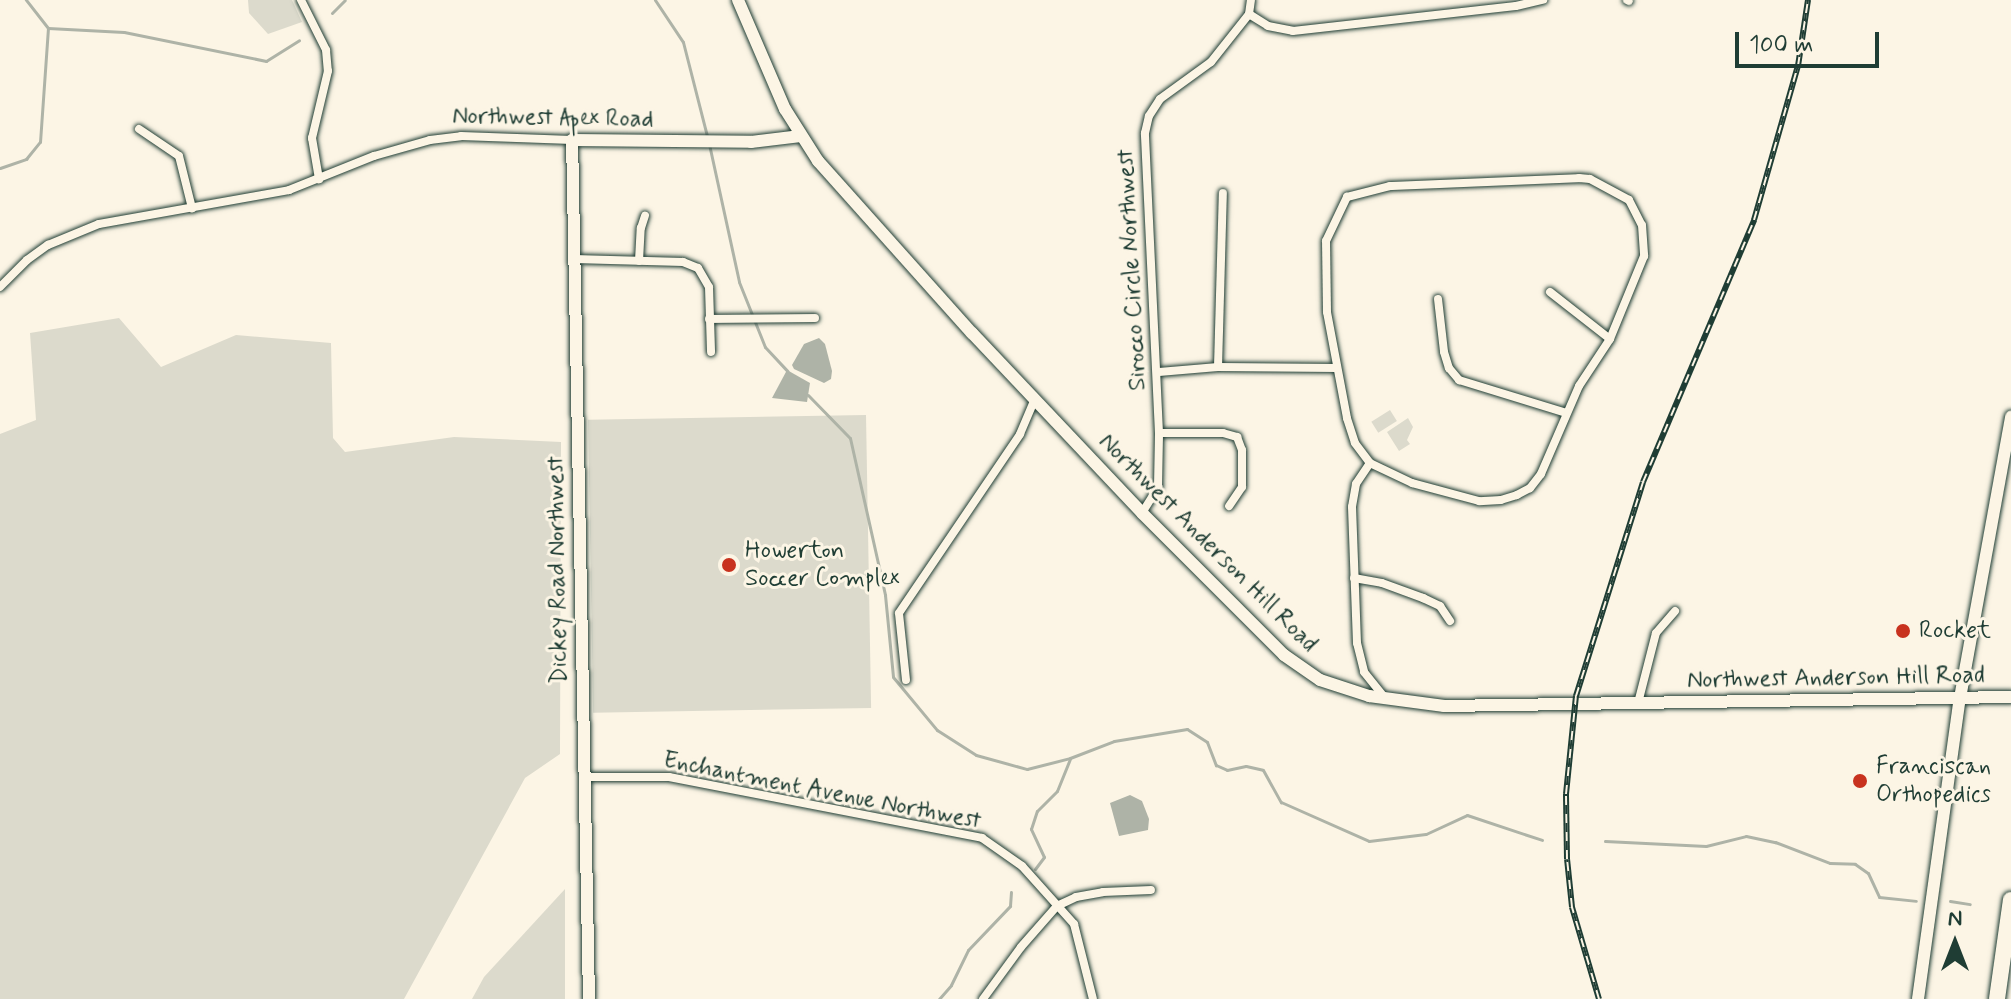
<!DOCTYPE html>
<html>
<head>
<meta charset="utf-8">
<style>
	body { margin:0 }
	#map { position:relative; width:2011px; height:999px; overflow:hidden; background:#fcf5e5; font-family:Mynerve,sans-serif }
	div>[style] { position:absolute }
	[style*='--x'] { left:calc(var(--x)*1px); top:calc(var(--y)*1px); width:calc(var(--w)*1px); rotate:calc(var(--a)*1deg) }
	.green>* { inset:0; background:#dcdacc; transform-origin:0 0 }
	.water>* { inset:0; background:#aeb3a7 }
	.stream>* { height:3px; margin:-1.5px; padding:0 1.5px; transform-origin:1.5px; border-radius:1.5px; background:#aeb3a7 }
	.roads { filter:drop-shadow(0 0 2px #1f3d34) drop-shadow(0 0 2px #1f3d34) }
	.street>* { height:8px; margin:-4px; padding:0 4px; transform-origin:4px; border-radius:4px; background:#fcf5e5 }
	.secondary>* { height:12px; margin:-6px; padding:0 6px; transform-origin:6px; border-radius:6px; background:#fcf5e5 }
	.highway>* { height:16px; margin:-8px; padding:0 8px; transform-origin:8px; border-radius:8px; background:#fcf5e5 }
	.rail>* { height:6px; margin-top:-3px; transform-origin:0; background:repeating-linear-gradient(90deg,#fcf5e5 0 9px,#1f3d34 0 18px); box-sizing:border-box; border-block:2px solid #1f3d34 }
	.dots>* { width:22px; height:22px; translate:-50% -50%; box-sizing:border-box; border:4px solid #fcf5e5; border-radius:50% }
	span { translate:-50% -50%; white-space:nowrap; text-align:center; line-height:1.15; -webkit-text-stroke:6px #fcf5e5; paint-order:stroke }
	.street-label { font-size:24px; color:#1f3d34 }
	.poi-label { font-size:24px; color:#1f3d34 }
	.left { translate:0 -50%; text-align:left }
	.north { position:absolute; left:1915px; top:903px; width:80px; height:80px; -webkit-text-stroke:6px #fcf5e5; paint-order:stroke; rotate:0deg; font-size:22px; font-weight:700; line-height:32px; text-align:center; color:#1f3d34 }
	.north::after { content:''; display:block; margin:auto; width:28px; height:36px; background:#1f3d34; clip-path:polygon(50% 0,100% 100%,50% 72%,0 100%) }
	.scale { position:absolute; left:1735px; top:32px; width:144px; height:36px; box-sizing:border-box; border:4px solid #1f3d34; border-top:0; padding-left:10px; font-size:24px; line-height:28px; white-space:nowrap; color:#1f3d34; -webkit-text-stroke:6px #fcf5e5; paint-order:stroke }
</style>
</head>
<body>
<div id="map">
	<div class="green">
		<div style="clip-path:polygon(248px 0,292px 0,302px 22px,268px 34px,249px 13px)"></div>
		<div style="clip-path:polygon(119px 318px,161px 367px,236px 335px,331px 343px,333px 438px,345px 452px,454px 437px,561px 442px,560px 754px,525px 778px,404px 999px,0 999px,0 434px,36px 420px,30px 333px)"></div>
		<div style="left:1390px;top:410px;width:13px;height:22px;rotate:58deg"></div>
		<div style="left:866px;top:415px;width:293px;height:278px;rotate:89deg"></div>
		<div style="clip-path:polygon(1408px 418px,1413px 427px,1407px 440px,1410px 444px,1399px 451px,1387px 432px)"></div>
		<div style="clip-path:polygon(565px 889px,565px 999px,472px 999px,484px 977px)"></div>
	</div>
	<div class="water">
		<div style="clip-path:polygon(819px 338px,825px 344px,832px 371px,831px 379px,824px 383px,794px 369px,792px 365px,804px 344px)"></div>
		<div style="clip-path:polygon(787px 370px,810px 383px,807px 402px,772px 398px)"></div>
		<div style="clip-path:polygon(1130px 795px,1142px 801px,1149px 819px,1148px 830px,1119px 836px,1110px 803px)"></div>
	</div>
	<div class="stream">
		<div style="--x:655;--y:0;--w:50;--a:56.3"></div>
		<div style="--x:683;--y:42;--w:97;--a:75.7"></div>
		<div style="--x:332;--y:13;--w:18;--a:-45"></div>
		<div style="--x:48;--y:28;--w:76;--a:3"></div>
		<div style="--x:124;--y:32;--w:145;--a:11.5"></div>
		<div style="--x:266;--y:61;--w:39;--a:-32"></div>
		<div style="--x:709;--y:144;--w:141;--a:77.7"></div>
		<div style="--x:739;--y:282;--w:70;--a:68.2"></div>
		<div style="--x:765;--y:347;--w:33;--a:47"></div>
		<div style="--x:0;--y:168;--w:28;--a:-19"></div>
		<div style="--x:26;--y:159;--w:22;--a:-51"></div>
		<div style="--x:40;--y:142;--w:114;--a:-86"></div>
		<div style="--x:48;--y:28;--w:36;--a:-128"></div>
		<div style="--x:808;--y:395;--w:60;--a:45.7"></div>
		<div style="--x:850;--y:438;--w:161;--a:77.4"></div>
		<div style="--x:885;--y:595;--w:82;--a:84.4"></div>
		<div style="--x:893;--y:677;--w:69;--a:50.3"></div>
		<div style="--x:937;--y:730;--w:46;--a:32.7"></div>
		<div style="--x:976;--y:755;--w:53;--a:15.4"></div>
		<div style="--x:1027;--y:769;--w:44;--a:-14.3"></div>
		<div style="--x:1605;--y:841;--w:101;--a:2.8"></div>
		<div style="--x:1706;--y:846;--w:41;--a:-14"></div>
		<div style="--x:1746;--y:836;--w:30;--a:12"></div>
		<div style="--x:1775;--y:842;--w:59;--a:20.9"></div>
		<div style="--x:1830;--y:863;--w:25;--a:2"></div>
		<div style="--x:1855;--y:864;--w:16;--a:35"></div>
		<div style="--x:1868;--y:873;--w:26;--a:65"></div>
		<div style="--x:1879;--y:897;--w:37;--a:6"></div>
		<div style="--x:1035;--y:869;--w:15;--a:-53"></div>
		<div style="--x:1044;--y:857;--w:31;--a:-115"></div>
		<div style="--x:1031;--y:829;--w:19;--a:-72"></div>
		<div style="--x:1037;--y:811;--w:28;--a:-45"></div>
		<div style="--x:1057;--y:791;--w:35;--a:-68"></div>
		<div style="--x:1070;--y:758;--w:47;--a:-21.1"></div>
		<div style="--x:1114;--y:741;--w:74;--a:-9.3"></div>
		<div style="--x:1187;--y:729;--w:24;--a:33"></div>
		<div style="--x:1207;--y:742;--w:25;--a:69"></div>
		<div style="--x:1216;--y:765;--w:12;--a:24"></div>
		<div style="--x:1227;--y:770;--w:19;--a:-12"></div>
		<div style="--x:1246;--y:766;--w:17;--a:13"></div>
		<div style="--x:1263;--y:770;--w:37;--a:61"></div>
		<div style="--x:1281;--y:802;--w:96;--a:23.9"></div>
		<div style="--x:1369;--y:841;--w:57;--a:-7"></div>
		<div style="--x:1426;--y:834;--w:45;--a:-24.9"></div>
		<div style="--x:1467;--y:815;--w:79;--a:18.4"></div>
		<div style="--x:1950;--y:901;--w:20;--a:9"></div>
		<div style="--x:939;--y:999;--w:18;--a:-49"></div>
		<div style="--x:951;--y:985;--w:39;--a:-64"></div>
		<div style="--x:968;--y:950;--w:61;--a:-46.3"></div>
		<div style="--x:1010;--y:906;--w:14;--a:-86"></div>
	</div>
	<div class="roads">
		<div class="street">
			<div style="--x:301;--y:0;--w:56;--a:63.4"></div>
			<div style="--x:326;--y:50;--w:21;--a:85"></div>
			<div style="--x:328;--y:71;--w:69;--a:103.4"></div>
			<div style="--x:312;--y:138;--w:42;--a:80.3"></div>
			<div style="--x:1627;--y:0;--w:2;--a:27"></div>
			<div style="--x:1249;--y:14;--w:22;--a:32"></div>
			<div style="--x:1268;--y:26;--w:25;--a:11"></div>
			<div style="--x:1293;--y:31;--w:224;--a:-6.4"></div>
			<div style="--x:1516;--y:6;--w:28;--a:-13"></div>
			<div style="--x:139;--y:129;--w:48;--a:34"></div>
			<div style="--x:179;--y:156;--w:54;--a:76"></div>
			<div style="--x:1579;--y:178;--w:11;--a:5"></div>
			<div style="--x:1590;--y:179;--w:44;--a:28.3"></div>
			<div style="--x:1629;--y:200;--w:28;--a:63"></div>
			<div style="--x:1642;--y:225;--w:31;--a:86"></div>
			<div style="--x:1644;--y:256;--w:90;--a:112.3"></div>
			<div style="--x:1610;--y:339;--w:56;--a:123.4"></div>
			<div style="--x:1579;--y:386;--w:96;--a:113.4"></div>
			<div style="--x:1541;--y:474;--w:18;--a:128"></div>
			<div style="--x:1530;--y:488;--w:15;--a:152"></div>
			<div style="--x:1517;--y:495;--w:17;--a:163"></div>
			<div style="--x:1501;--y:500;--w:22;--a:177"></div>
			<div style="--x:1479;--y:501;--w:69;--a:-165"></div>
			<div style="--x:1412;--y:483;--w:47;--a:-154.5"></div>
			<div style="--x:1370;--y:463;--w:25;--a:-127"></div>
			<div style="--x:1355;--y:443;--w:26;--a:-108"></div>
			<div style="--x:1347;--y:418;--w:108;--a:-100.7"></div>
			<div style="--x:1327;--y:312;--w:71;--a:-90.8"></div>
			<div style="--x:1326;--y:241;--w:49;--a:-64.5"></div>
			<div style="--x:1347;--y:197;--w:44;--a:-14.3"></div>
			<div style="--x:1390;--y:186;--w:189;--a:-2.4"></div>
			<div style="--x:574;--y:259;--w:109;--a:1.6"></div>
			<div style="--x:683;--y:262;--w:16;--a:22"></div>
			<div style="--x:698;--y:268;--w:22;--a:60"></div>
			<div style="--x:709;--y:287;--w:65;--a:88.2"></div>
			<div style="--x:639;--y:261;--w:33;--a:-87"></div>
			<div style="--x:641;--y:228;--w:13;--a:-72"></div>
			<div style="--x:0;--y:287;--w:38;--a:-45"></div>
			<div style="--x:27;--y:260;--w:26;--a:-36"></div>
			<div style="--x:48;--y:245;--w:55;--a:-22.4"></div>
			<div style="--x:99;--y:224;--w:193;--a:-10.1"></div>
			<div style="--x:289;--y:190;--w:92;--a:-21.8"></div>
			<div style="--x:374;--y:156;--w:58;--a:-15.9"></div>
			<div style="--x:430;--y:140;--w:31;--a:-7"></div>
			<div style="--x:461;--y:136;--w:111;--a:2.1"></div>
			<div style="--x:1550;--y:292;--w:76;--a:38.1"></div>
			<div style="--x:1438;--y:299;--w:53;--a:83.5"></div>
			<div style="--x:1444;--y:352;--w:17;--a:73"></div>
			<div style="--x:1449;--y:368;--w:16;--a:50"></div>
			<div style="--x:1459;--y:380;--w:112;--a:17.1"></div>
			<div style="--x:709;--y:319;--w:106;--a:-0.5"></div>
			<div style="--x:1218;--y:367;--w:174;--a:-88.4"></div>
			<div style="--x:1159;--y:372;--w:59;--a:-4.8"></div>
			<div style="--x:1218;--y:367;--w:119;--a:0.5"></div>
			<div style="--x:1159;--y:433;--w:64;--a:0"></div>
			<div style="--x:1223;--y:433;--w:15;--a:16"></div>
			<div style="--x:1237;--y:437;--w:14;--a:69"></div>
			<div style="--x:1242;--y:450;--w:37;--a:90"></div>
			<div style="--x:1242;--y:487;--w:23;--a:124"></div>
			<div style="--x:1370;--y:463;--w:25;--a:124"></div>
			<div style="--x:1356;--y:484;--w:23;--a:100"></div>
			<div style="--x:1352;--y:507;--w:136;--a:87.9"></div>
			<div style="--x:1357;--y:643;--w:30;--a:76"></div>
			<div style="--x:1364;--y:672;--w:33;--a:51"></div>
			<div style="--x:1142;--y:513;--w:31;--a:-58"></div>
			<div style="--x:1158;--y:487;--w:54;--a:-88.9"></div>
			<div style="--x:1159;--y:433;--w:300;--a:-92.7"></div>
			<div style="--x:1145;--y:133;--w:17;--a:-77"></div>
			<div style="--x:1149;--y:116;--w:20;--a:-57"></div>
			<div style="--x:1160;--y:99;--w:63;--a:-36"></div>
			<div style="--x:1211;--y:62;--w:61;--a:-51.6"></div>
			<div style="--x:1249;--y:14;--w:14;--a:-82"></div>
			<div style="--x:1354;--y:578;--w:28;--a:10"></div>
			<div style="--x:1382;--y:583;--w:44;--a:20.1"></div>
			<div style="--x:1423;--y:598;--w:19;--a:25"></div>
			<div style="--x:1440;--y:606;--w:18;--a:56"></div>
			<div style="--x:906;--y:680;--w:67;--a:-96"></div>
			<div style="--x:899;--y:613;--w:216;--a:-55.9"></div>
			<div style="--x:1020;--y:434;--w:39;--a:-67"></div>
			<div style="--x:1638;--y:703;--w:72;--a:-75.6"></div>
			<div style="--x:1656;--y:633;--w:29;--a:-49"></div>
			<div style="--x:583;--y:777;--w:86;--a:0"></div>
			<div style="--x:669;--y:777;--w:319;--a:11"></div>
			<div style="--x:982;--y:838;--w:49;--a:35"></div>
			<div style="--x:1022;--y:866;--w:78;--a:48.1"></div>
			<div style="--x:1074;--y:924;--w:77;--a:75.8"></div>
			<div style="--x:983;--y:999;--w:64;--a:-53.8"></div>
			<div style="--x:1021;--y:947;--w:55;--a:-48.7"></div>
			<div style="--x:1057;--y:906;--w:21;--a:-25"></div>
			<div style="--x:1076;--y:897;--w:27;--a:-10"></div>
			<div style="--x:1103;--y:892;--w:48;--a:-2.4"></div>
		</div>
		<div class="secondary">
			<div style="--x:738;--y:0;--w:119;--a:66.7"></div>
			<div style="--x:785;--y:109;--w:62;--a:57.6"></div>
			<div style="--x:818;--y:161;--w:231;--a:48.2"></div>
			<div style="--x:972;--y:333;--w:248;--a:46.6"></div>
			<div style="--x:1142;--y:513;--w:201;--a:45"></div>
			<div style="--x:1284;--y:655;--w:44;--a:34.8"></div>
			<div style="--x:1320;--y:680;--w:52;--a:18.1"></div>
			<div style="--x:1369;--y:696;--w:76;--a:7.6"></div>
			<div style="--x:1444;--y:706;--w:567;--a:-0.91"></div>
			<div style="--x:589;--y:999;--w:859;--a:-91.13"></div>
			<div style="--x:572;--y:140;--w:179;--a:0.6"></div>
			<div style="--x:751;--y:142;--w:50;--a:-6.8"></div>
			<div style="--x:1918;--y:999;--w:304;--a:-82.1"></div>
			<div style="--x:1960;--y:698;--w:286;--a:-79.7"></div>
		</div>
		<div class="highway">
			<div style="--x:1997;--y:999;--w:100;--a:-82"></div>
		</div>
	</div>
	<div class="rail">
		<div style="--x:1599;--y:999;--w:96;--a:-106.4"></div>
		<div style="--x:1572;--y:907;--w:48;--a:-95.9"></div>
		<div style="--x:1567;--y:859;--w:65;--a:-90.9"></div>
		<div style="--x:1566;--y:794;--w:99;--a:-84.2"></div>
		<div style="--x:1576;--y:696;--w:224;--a:-72.6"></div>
		<div style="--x:1643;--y:482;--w:285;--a:-67"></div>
		<div style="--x:1754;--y:220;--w:160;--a:-74.1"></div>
		<div style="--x:1798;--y:66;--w:67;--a:-81.4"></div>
	</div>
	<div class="dots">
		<div style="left:729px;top:565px;background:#c8321e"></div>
		<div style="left:1903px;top:631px;background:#c8321e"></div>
		<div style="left:1860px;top:781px;background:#c8321e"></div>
	</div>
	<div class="street-label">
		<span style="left:553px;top:118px;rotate:1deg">Northwest Apex Road</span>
		<span style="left:1132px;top:270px;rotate:-93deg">Sirocco Circle Northwest</span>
		<span style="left:1208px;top:543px;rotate:45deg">Northwest Anderson Hill Road</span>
		<span style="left:558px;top:570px;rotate:-91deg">Dickey Road Northwest</span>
		<span style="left:1836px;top:678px;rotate:-1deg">Northwest Anderson Hill Road</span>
		<span style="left:822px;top:791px;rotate:11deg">Enchantment Avenue Northwest</span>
	</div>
	<div class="poi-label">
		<span class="left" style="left:745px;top:565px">Howerton<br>Soccer Complex</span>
		<span class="left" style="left:1919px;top:631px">Rocket</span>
		<span class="left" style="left:1876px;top:781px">Franciscan<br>Orthopedics</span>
	</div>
	<div class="north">N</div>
	<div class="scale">100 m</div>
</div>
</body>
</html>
